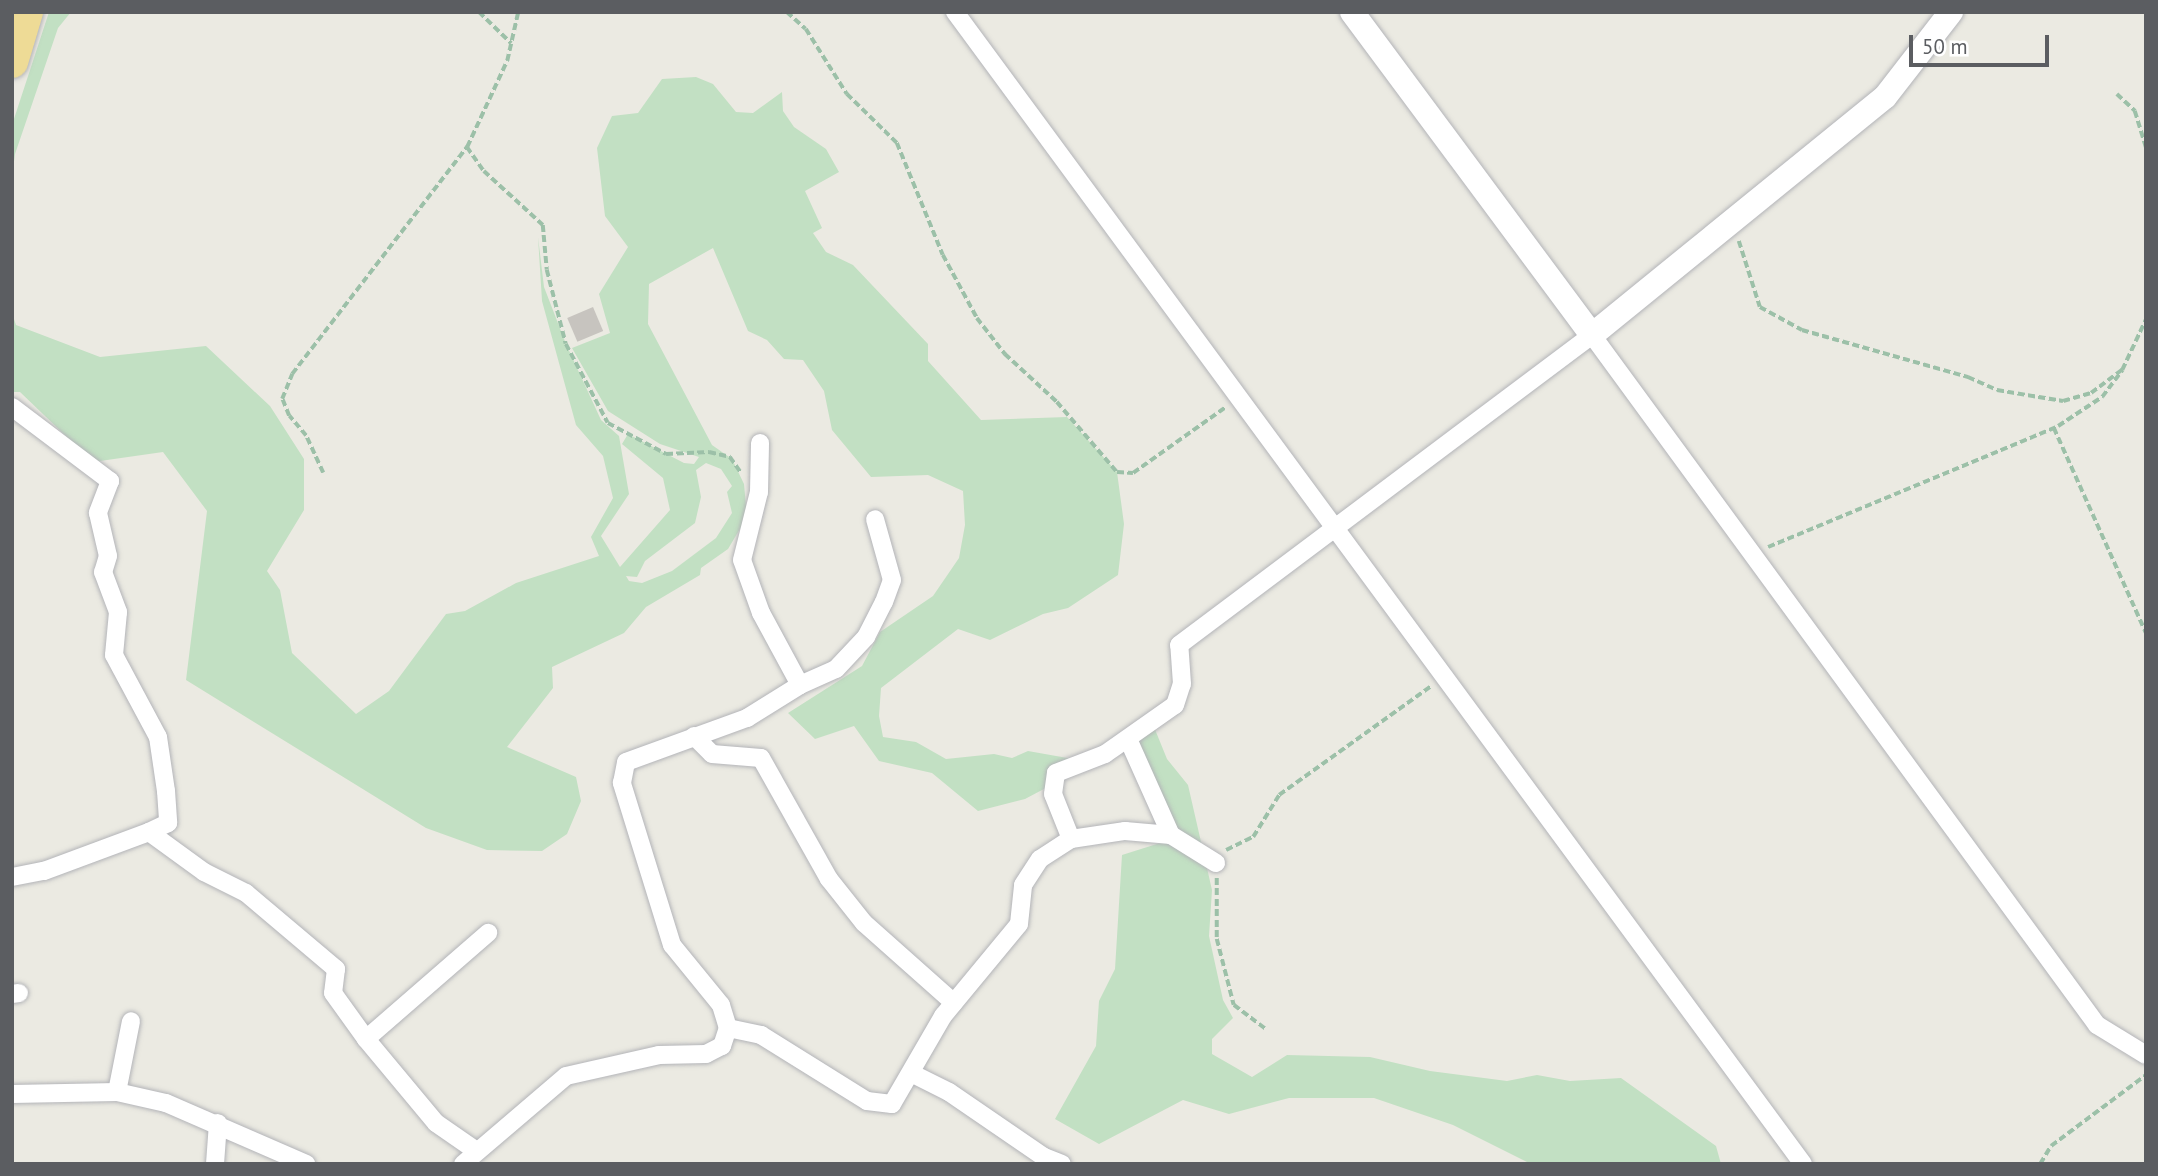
<!DOCTYPE html>
<html>
<head>
<meta charset="utf-8">
<style>
	body { margin:0 }
	#map { position:relative; width:2158px; height:1176px; overflow:hidden; background:#ebeae2; font-family:"PT Sans",sans-serif }
	div>[style] { position:absolute }
	[style*='--x'] { left:calc(var(--x)*1px); top:calc(var(--y)*1px); width:calc(var(--w)*1px); rotate:calc(var(--a)*1deg) }
	.green>* { inset:0; background:#c2e0c3 }
	.building>* { inset:0; background:#c7c4bf; transform-origin:0 0 }
	.path>* { height:3.5px; margin-top:-1.75px; transform-origin:0; background:repeating-linear-gradient(90deg,#9cc0a8 0 7px,transparent 0 10.5px) }
	.roads { filter:drop-shadow(0 0 2px #b3b4b8) drop-shadow(0 0 2px #b3b4b8) }
	.street>* { height:18px; margin:-9px; padding:0 9px; transform-origin:9px; border-radius:9px; background:#fff }
	.secondary>* { height:24px; margin:-12px; padding:0 12px; transform-origin:12px; border-radius:12px; background:#fff }
	.highway>* { height:32px; margin:-16px; padding:0 16px; transform-origin:16px; border-radius:16px; background:#eedb96 }
	span { translate:-50% -50%; white-space:nowrap; text-align:center; line-height:1.15; -webkit-text-stroke:5px #fff; paint-order:stroke }
	.frame { position:absolute; inset:0; border:14px solid #5b5d61; pointer-events:none }
	.scale { position:absolute; left:1909px; top:35px; width:140px; height:32px; box-sizing:border-box; border:4px solid #5b5d61; border-top:0; padding-left:9px; font-size:21px; line-height:24px; white-space:nowrap; color:#5b5d61; -webkit-text-stroke:5px #fff; paint-order:stroke }
</style>
</head>
<body>
<div id="map">
	<div class="green">
		<div style="clip-path:polygon(49px 12px,71px 12px,58px 28px,15px 154px,12px 177px,12px 125px)"></div>
		<div style="clip-path:polygon(evenodd,696px 77px,713px 84px,736px 112px,753px 113px,782px 92px,783px 111px,794px 127px,826px 149px,839px 172px,805px 191px,822px 228px,813px 233px,826px 252px,853px 265px,928px 344px,928px 361px,981px 420px,1067px 417px,1117px 472px,1124px 524px,1118px 575px,1068px 608px,1043px 614px,990px 640px,958px 629px,881px 688px,879px 716px,883px 737px,916px 742px,946px 759px,994px 754px,1012px 758px,1028px 751px,1073px 759px,1076px 772px,1025px 799px,978px 811px,932px 773px,879px 761px,854px 726px,815px 739px,788px 713px,862px 666px,880px 632px,933px 596px,959px 558px,965px 525px,963px 491px,928px 475px,871px 477px,832px 430px,824px 391px,803px 360px,784px 359px,767px 340px,748px 331px,713px 248px,649px 284px,648px 324px,712px 445px,732px 459px,744px 484px,747px 517px,728px 549px,701px 568px,700px 575px,646px 607px,624px 633px,552px 667px,553px 688px,507px 747px,576px 777px,581px 801px,567px 834px,542px 851px,487px 850px,426px 828px,186px 680px,207px 511px,163px 452px,93px 462px,20px 392px,12px 392px,12px 313px,16px 325px,100px 357px,206px 346px,270px 406px,304px 459px,304px 510px,267px 571px,280px 590px,292px 653px,356px 714px,389px 691px,446px 614px,465px 611px,516px 583px,599px 556px,591px 537px,613px 498px,603px 456px,576px 425px,542px 301px,538px 237px,544px 287px,566px 344px,601px 420px,619px 436px,629px 494px,601px 536px,620px 567px,670px 510px,663px 478px,622px 444px,628px 434px,684px 463px,694px 464px,699px 457px,660px 444px,608px 411px,572px 348px,610px 333px,599px 294px,628px 247px,605px 216px,597px 148px,612px 116px,638px 113px,662px 79px,696px 77px,706px 463px,721px 469px,732px 486px,727px 492px,732px 513px,716px 538px,672px 571px,642px 583px,629px 581px,626px 576px,637px 577px,645px 561px,695px 523px,701px 497px,696px 470px,706px 463px)"></div>
		<div style="clip-path:polygon(1154px 727px,1167px 759px,1188px 785px,1212px 890px,1209px 936px,1223px 1000px,1233px 1018px,1212px 1039px,1212px 1054px,1252px 1077px,1287px 1055px,1370px 1057px,1430px 1071px,1507px 1081px,1537px 1075px,1570px 1081px,1621px 1078px,1716px 1146px,1721px 1164px,1531px 1164px,1453px 1125px,1374px 1098px,1289px 1098px,1229px 1114px,1183px 1100px,1099px 1144px,1055px 1119px,1096px 1046px,1099px 1001px,1115px 969px,1122px 855px,1160px 843px,1172px 823px,1137px 740px)"></div>
	</div>
	<div class="building">
		<div style="left:593px;top:307px;width:26px;height:28px;rotate:67deg"></div>
	</div>
	<div class="path">
		<div style="--x:479;--y:12;--w:45;--a:44.1"></div>
		<div style="--x:787;--y:12;--w:25;--a:42"></div>
		<div style="--x:806;--y:29;--w:77;--a:57.8"></div>
		<div style="--x:847;--y:94;--w:70;--a:44.4"></div>
		<div style="--x:897;--y:143;--w:121;--a:67.7"></div>
		<div style="--x:943;--y:255;--w:72;--a:61.6"></div>
		<div style="--x:977;--y:318;--w:46;--a:52.1"></div>
		<div style="--x:1005;--y:354;--w:71;--a:42.7"></div>
		<div style="--x:1057;--y:402;--w:92;--a:49.4"></div>
		<div style="--x:1117;--y:472;--w:16;--a:4"></div>
		<div style="--x:1133;--y:473;--w:114;--a:-35.4"></div>
		<div style="--x:2117;--y:94;--w:25;--a:43"></div>
		<div style="--x:2135;--y:111;--w:38;--a:73"></div>
		<div style="--x:467;--y:147;--w:29;--a:55"></div>
		<div style="--x:484;--y:171;--w:80;--a:42.5"></div>
		<div style="--x:543;--y:225;--w:45;--a:84.9"></div>
		<div style="--x:547;--y:270;--w:76;--a:75.6"></div>
		<div style="--x:566;--y:344;--w:89;--a:62"></div>
		<div style="--x:608;--y:423;--w:66;--a:28.1"></div>
		<div style="--x:666;--y:454;--w:43;--a:-2.7"></div>
		<div style="--x:709;--y:452;--w:22;--a:13"></div>
		<div style="--x:730;--y:457;--w:19;--a:55"></div>
		<div style="--x:1739;--y:241;--w:69;--a:72.3"></div>
		<div style="--x:1760;--y:307;--w:48;--a:28.7"></div>
		<div style="--x:1802;--y:330;--w:173;--a:15.8"></div>
		<div style="--x:1968;--y:377;--w:32;--a:24"></div>
		<div style="--x:1997;--y:390;--w:67;--a:9.5"></div>
		<div style="--x:2063;--y:401;--w:29;--a:-16"></div>
		<div style="--x:2091;--y:393;--w:39;--a:-37"></div>
		<div style="--x:2054;--y:428;--w:225;--a:65.8"></div>
		<div style="--x:323;--y:473;--w:41;--a:-114.7"></div>
		<div style="--x:306;--y:436;--w:26;--a:-130"></div>
		<div style="--x:289;--y:416;--w:18;--a:-112"></div>
		<div style="--x:282;--y:399;--w:27;--a:-68"></div>
		<div style="--x:292;--y:374;--w:287;--a:-52.4"></div>
		<div style="--x:467;--y:147;--w:95;--a:-65.1"></div>
		<div style="--x:507;--y:61;--w:50;--a:-77.3"></div>
		<div style="--x:1768;--y:547;--w:314;--a:-22.6"></div>
		<div style="--x:2058;--y:426;--w:53;--a:-33.4"></div>
		<div style="--x:2102;--y:397;--w:34;--a:-53"></div>
		<div style="--x:2122;--y:370;--w:56;--a:-64.8"></div>
		<div style="--x:1226;--y:850;--w:30;--a:-26"></div>
		<div style="--x:1253;--y:837;--w:49;--a:-58.2"></div>
		<div style="--x:1279;--y:795;--w:186;--a:-35.6"></div>
		<div style="--x:1217;--y:878;--w:61;--a:90"></div>
		<div style="--x:1217;--y:939;--w:68;--a:75.6"></div>
		<div style="--x:1234;--y:1005;--w:40;--a:37"></div>
		<div style="--x:2040;--y:1164;--w:21;--a:-59"></div>
		<div style="--x:2051;--y:1146;--w:119;--a:-36.8"></div>
	</div>
	<div class="roads">
		<div class="street">
			<div style="--x:955;--y:12;--w:1430;--a:53.64"></div>
			<div style="--x:12;--y:407;--w:123;--a:37.1"></div>
			<div style="--x:110;--y:481;--w:34;--a:111"></div>
			<div style="--x:98;--y:513;--w:44;--a:76.9"></div>
			<div style="--x:108;--y:556;--w:17;--a:107"></div>
			<div style="--x:103;--y:572;--w:43;--a:69.4"></div>
			<div style="--x:118;--y:612;--w:43;--a:95.3"></div>
			<div style="--x:114;--y:655;--w:93;--a:61.8"></div>
			<div style="--x:158;--y:737;--w:55;--a:81.6"></div>
			<div style="--x:166;--y:791;--w:32;--a:86"></div>
			<div style="--x:168;--y:823;--w:21;--a:155"></div>
			<div style="--x:800;--y:685;--w:39;--a:-24"></div>
			<div style="--x:836;--y:669;--w:44;--a:-46.8"></div>
			<div style="--x:866;--y:637;--w:39;--a:-63"></div>
			<div style="--x:884;--y:602;--w:23;--a:-70"></div>
			<div style="--x:892;--y:580;--w:63;--a:-105.6"></div>
			<div style="--x:694;--y:736;--w:25;--a:45"></div>
			<div style="--x:712;--y:754;--w:49;--a:4.7"></div>
			<div style="--x:761;--y:758;--w:139;--a:60.7"></div>
			<div style="--x:829;--y:879;--w:56;--a:51.5"></div>
			<div style="--x:864;--y:923;--w:120;--a:41.6"></div>
			<div style="--x:1128;--y:739;--w:105;--a:65.9"></div>
			<div style="--x:1071;--y:839;--w:48;--a:-111.8"></div>
			<div style="--x:1053;--y:794;--w:21;--a:-82"></div>
			<div style="--x:1056;--y:773;--w:53;--a:-21.2"></div>
			<div style="--x:1105;--y:754;--w:85;--a:-35"></div>
			<div style="--x:1175;--y:705;--w:22;--a:-72"></div>
			<div style="--x:1182;--y:684;--w:39;--a:-94"></div>
			<div style="--x:1179;--y:645;--w:516;--a:-36.89"></div>
			<div style="--x:1592;--y:335;--w:855;--a:53.8"></div>
			<div style="--x:2097;--y:1025;--w:57;--a:31.5"></div>
			<div style="--x:12;--y:877;--w:33;--a:-11"></div>
			<div style="--x:44;--y:871;--w:112;--a:-20.4"></div>
			<div style="--x:149;--y:832;--w:68;--a:36"></div>
			<div style="--x:204;--y:872;--w:47;--a:26.6"></div>
			<div style="--x:246;--y:893;--w:118;--a:40.2"></div>
			<div style="--x:336;--y:969;--w:24;--a:97"></div>
			<div style="--x:333;--y:993;--w:57;--a:54.3"></div>
			<div style="--x:366;--y:1039;--w:109;--a:50.2"></div>
			<div style="--x:436;--y:1123;--w:47;--a:34.7"></div>
			<div style="--x:12;--y:994;--w:7;--a:-8"></div>
			<div style="--x:728;--y:1028;--w:34;--a:12"></div>
			<div style="--x:761;--y:1035;--w:125;--a:31.9"></div>
			<div style="--x:867;--y:1101;--w:25;--a:7"></div>
			<div style="--x:892;--y:1104;--w:102;--a:-59.9"></div>
			<div style="--x:943;--y:1016;--w:119;--a:-50.4"></div>
			<div style="--x:1019;--y:924;--w:39;--a:-84"></div>
			<div style="--x:1023;--y:885;--w:31;--a:-57"></div>
			<div style="--x:1040;--y:859;--w:37;--a:-33"></div>
			<div style="--x:1071;--y:839;--w:55;--a:-8.4"></div>
			<div style="--x:1125;--y:831;--w:46;--a:5"></div>
			<div style="--x:1171;--y:835;--w:53;--a:31.9"></div>
			<div style="--x:366;--y:1039;--w:162;--a:-41"></div>
			<div style="--x:913;--y:1074;--w:40;--a:26.6"></div>
			<div style="--x:949;--y:1092;--w:115;--a:34.4"></div>
			<div style="--x:1044;--y:1157;--w:19;--a:21"></div>
			<div style="--x:117;--y:1092;--w:72;--a:-78.8"></div>
			<div style="--x:12;--y:1094;--w:105;--a:-1.1"></div>
			<div style="--x:117;--y:1092;--w:50;--a:12.7"></div>
			<div style="--x:166;--y:1103;--w:153;--a:23.5"></div>
			<div style="--x:215;--y:1164;--w:41;--a:-85.8"></div>
			<div style="--x:463;--y:1164;--w:135;--a:-40.5"></div>
			<div style="--x:566;--y:1076;--w:95;--a:-12.7"></div>
			<div style="--x:659;--y:1055;--w:47;--a:-1.2"></div>
			<div style="--x:706;--y:1054;--w:18;--a:-27"></div>
			<div style="--x:722;--y:1046;--w:19;--a:-72"></div>
			<div style="--x:728;--y:1028;--w:24;--a:-107"></div>
			<div style="--x:721;--y:1005;--w:77;--a:-129.2"></div>
			<div style="--x:672;--y:945;--w:170;--a:-107.2"></div>
			<div style="--x:622;--y:783;--w:21;--a:-79"></div>
			<div style="--x:626;--y:762;--w:129;--a:-20"></div>
			<div style="--x:747;--y:718;--w:62;--a:-31.9"></div>
			<div style="--x:800;--y:685;--w:82;--a:-118.4"></div>
			<div style="--x:761;--y:613;--w:56;--a:-109.7"></div>
			<div style="--x:742;--y:560;--w:70;--a:-76"></div>
			<div style="--x:759;--y:492;--w:49;--a:-88.8"></div>
		</div>
		<div class="secondary">
			<div style="--x:1352;--y:12;--w:402;--a:53.4"></div>
			<div style="--x:1592;--y:335;--w:377;--a:-39.1"></div>
			<div style="--x:1885;--y:97;--w:108;--a:-52.2"></div>
		</div>
		<div class="highway">
			<div style="--x:12;--y:62;--w:52;--a:-73.3"></div>
		</div>
	</div>
	<div class="frame"></div>
	<div class="scale">50 m</div>
</div>
</body>
</html>
